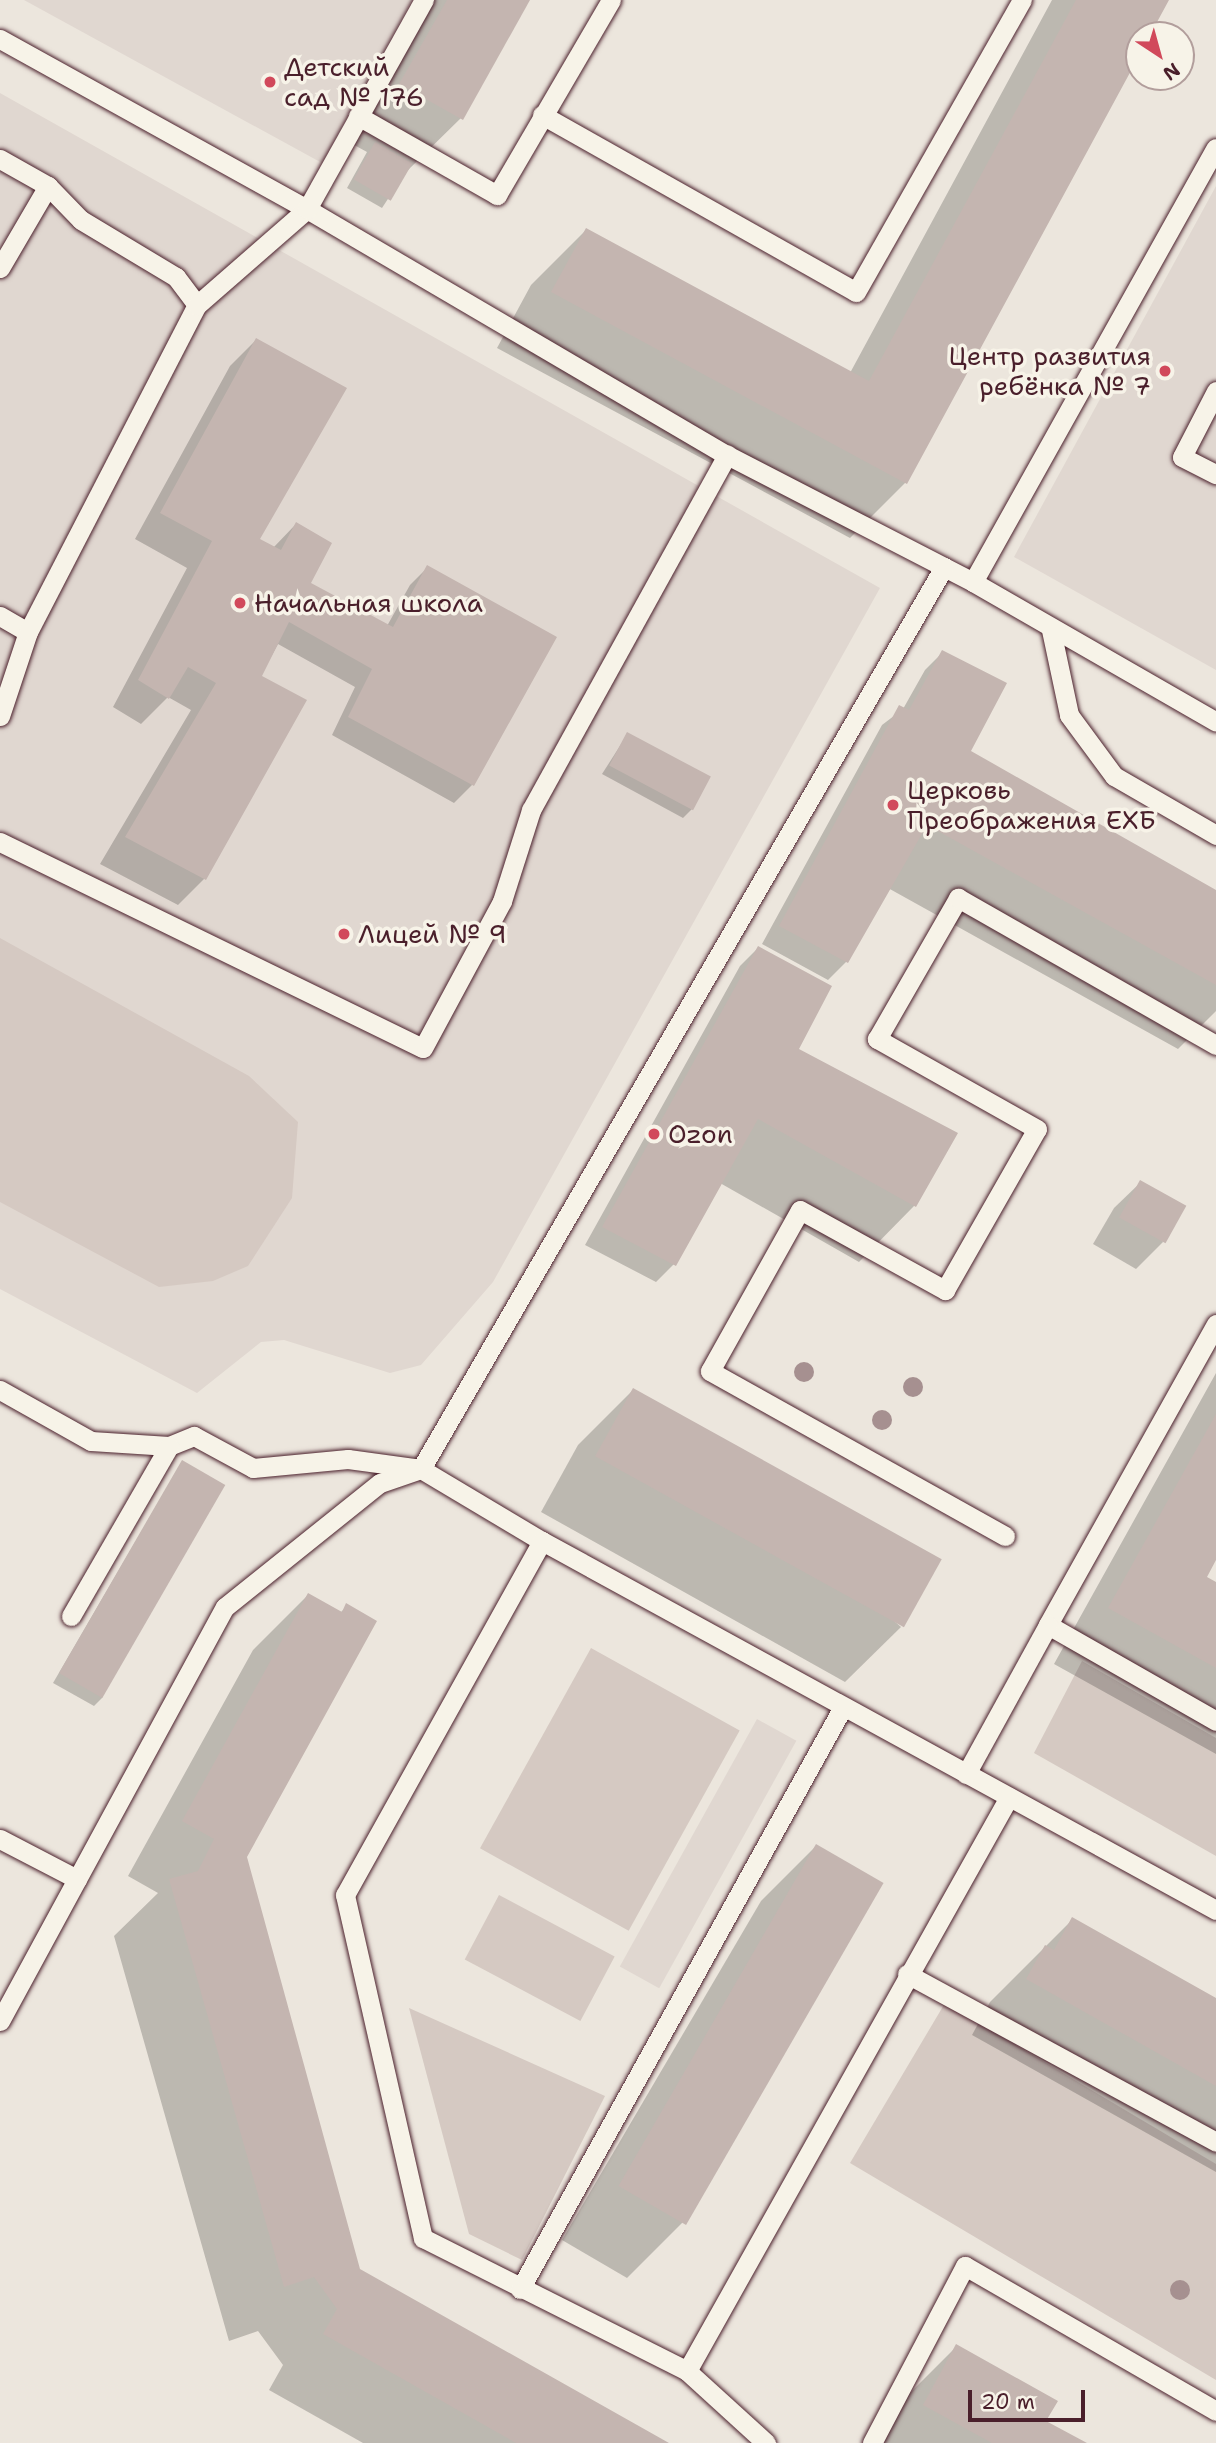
<!DOCTYPE html>
<html>
<head>
<meta charset="utf-8">
<style>
	body { margin:0 }
	#map { position:relative; width:1216px; height:2443px; overflow:hidden; background:#ece6dd; font-family:"Shantell Sans",sans-serif }
	div>[style] { position:absolute }
	[style*='--x'] { left:calc(var(--x)*1px); top:calc(var(--y)*1px); width:calc(var(--w)*1px); rotate:calc(var(--a)*1deg) }
	.built>* { inset:0; background:#e0d7d0; transform-origin:0 0 }
	.green>* { inset:0; background:#d5c9c2; transform-origin:0 0 }
	.shadow>* { inset:0; background:#0003 }
	.building>* { inset:0; background:#c4b5b0; transform-origin:0 0 }
	.roads { filter:drop-shadow(0 0 2px #4a1f2b) drop-shadow(0 0 2px #4a1f2b) }
	.service>* { height:19px; margin:-9.5px; padding:0 9.5px; transform-origin:9.5px; border-radius:9.5px; background:#f7f3e8 }
	.trees>* { width:20px; height:20px; margin:-10px; border-radius:50%; background:#a69090 }
	.dots>* { width:19px; height:19px; translate:-50% -50%; box-sizing:border-box; border:4px solid #f7f3e8; border-radius:50% }
	span { translate:-50% -50%; white-space:nowrap; text-align:center; line-height:1.15; -webkit-text-stroke:7px #f7f3e8; paint-order:stroke }
	.poi-label { font-size:26px; color:#4a1f2b }
	.left { translate:0 -50%; text-align:left }
	.right { translate:-100% -50%; text-align:right }
	.north { position:absolute; left:1125px; top:21px; width:70px; height:70px; box-sizing:border-box; background:#f7f3e8; border:2px solid #b29e9c; border-radius:50%; rotate:144deg; font-size:19px; font-weight:700; line-height:28px; text-align:center; color:#4a1f2b }
	.north::after { content:''; display:block; margin:auto; width:24px; height:32px; background:#d1495b; clip-path:polygon(50% 0,100% 100%,50% 72%,0 100%) }
	.scale { position:absolute; left:968px; top:2390px; width:117px; height:32px; box-sizing:border-box; border:4px solid #4a1f2b; border-top:0; padding-left:9px; font-size:21px; line-height:24px; white-space:nowrap; color:#4a1f2b; -webkit-text-stroke:5px #f7f3e8; paint-order:stroke }
</style>
</head>
<body>
<div id="map">
	<div class="built">
		<div style="clip-path:polygon(24px 0,412px 0,322px 163px)"></div>
		<div style="clip-path:polygon(0 93px,880px 588px,493px 1282px,421px 1365px,390px 1373px,284px 1340px,261px 1342px,197px 1393px,0 1289px)"></div>
		<div style="clip-path:polygon(1216px 186px,1216px 670px,1014px 557px)"></div>
		<div style="left:757px;top:1719px;width:45px;height:283px;rotate:29deg"></div>
	</div>
	<div class="green">
		<div style="clip-path:polygon(0 938px,249px 1076px,298px 1122px,292px 1198px,248px 1266px,213px 1281px,159px 1287px,0 1202px)"></div>
		<div style="left:591px;top:1648px;width:170px;height:229px;rotate:29deg"></div>
		<div style="clip-path:polygon(1082px 1661px,1216px 1738px,1216px 1856px,1034px 1753px)"></div>
		<div style="left:499px;top:1895px;width:131px;height:73px;rotate:28deg"></div>
		<div style="clip-path:polygon(945px 2003px,1216px 2164px,1216px 2380px,850px 2163px)"></div>
		<div style="clip-path:polygon(409px 2008px,605px 2096px,522px 2260px,469px 2234px)"></div>
	</div>
	<div class="shadow">
		<div style="clip-path:polygon(424px 0,528px 0,461px 118px,405px 173px,382px 208px,347px 188px,367px 152px,345px 140px)"></div>
		<div style="clip-path:polygon(1052px 0,1167px 0,1148px 35px,1139px 35px,1139px 52px,905px 483px,850px 538px,497px 348px,531px 285px,586px 230px,850px 373px)"></div>
		<div style="clip-path:polygon(256px 340px,258px 539px,273px 548px,296px 524px,309px 584px,387px 626px,410px 585px,428px 567px,472px 785px,454px 803px,332px 735px,355px 687px,278px 644px,260px 677px,204px 879px,178px 905px,100px 864px,191px 710px,168px 697px,141px 724px,113px 707px,187px 568px,135px 539px,230px 366px)"></div>
		<div style="clip-path:polygon(943px 652px,958px 765px,1216px 892px,1216px 1011px,1178px 1049px,888px 888px,846px 962px,828px 980px,762px 944px,882px 725px,903px 709px,925px 670px)"></div>
		<div style="clip-path:polygon(627px 735px,692px 809px,683px 818px,602px 774px)"></div>
		<div style="clip-path:polygon(758px 948px,789px 1060px,955px 1134px,914px 1206px,859px 1262px,720px 1183px,674px 1264px,656px 1282px,585px 1245px,740px 966px)"></div>
		<div style="clip-path:polygon(1141px 1182px,1163px 1242px,1136px 1269px,1093px 1244px,1114px 1208px)"></div>
		<div style="clip-path:polygon(1216px 1373px,1216px 1556px,1204px 1577px,1216px 1584px,1216px 1754px,1054px 1664px)"></div>
		<div style="clip-path:polygon(633px 1390px,901px 1627px,845px 1682px,541px 1512px,578px 1445px)"></div>
		<div style="clip-path:polygon(182px 1462px,102px 1698px,94px 1706px,53px 1683px)"></div>
		<div style="clip-path:polygon(308px 1595px,340px 1613px,347px 1606px,245px 1857px,358px 2270px,665px 2443px,363px 2443px,269px 2390px,283px 2365px,258px 2331px,229px 2341px,114px 1936px,158px 1893px,128px 1876px,253px 1650px)"></div>
		<div style="clip-path:polygon(816px 1846px,682px 2223px,627px 2278px,562px 2240px,761px 1901px)"></div>
		<div style="clip-path:polygon(1073px 1919px,1216px 2000px,1216px 2172px,972px 2035px,990px 2002px)"></div>
		<div style="clip-path:polygon(957px 2346px,1044px 2421px,1083px 2443px,878px 2443px,902px 2401px)"></div>
	</div>
	<div class="building">
		<div style="clip-path:polygon(447px 0,530px 0,463px 120px,399px 84px)"></div>
		<div style="clip-path:polygon(1076px 0,1169px 0,1150px 35px,1139px 35px,1139px 56px,907px 484px,551px 292px,586px 228px,869px 381px)"></div>
		<div style="left:375px;top:142px;width:43px;height:43px;rotate:30deg"></div>
		<div style="clip-path:polygon(256px 338px,347px 388px,260px 539px,281px 550px,296px 522px,332px 543px,311px 583px,393px 627px,427px 565px,557px 637px,474px 786px,348px 717px,372px 669px,289px 622px,262px 676px,307px 700px,206px 880px,125px 837px,216px 683px,188px 667px,169px 699px,138px 680px,212px 541px,160px 513px)"></div>
		<div style="clip-path:polygon(942px 650px,1007px 683px,971px 751px,1216px 890px,1216px 985px,927px 825px,848px 963px,779px 926px,899px 705px,909px 710px)"></div>
		<div style="left:627px;top:732px;width:95px;height:38px;rotate:28deg"></div>
		<div style="clip-path:polygon(758px 946px,832px 986px,799px 1049px,958px 1133px,916px 1207px,758px 1119px,676px 1266px,602px 1227px)"></div>
		<div style="left:1140px;top:1180px;width:53px;height:43px;rotate:29deg"></div>
		<div style="left:633px;top:1388px;width:353px;height:78px;rotate:29deg"></div>
		<div style="clip-path:polygon(1216px 1414px,1216px 1560px,1207px 1577px,1216px 1582px,1216px 1668px,1108px 1608px)"></div>
		<div style="left:182px;top:1460px;width:50px;height:246px;rotate:30deg"></div>
		<div style="clip-path:polygon(308px 1593px,342px 1612px,346px 1603px,377px 1621px,247px 1857px,360px 2269px,669px 2443px,516px 2443px,323px 2334px,337px 2309px,314px 2277px,284px 2287px,169px 1879px,198px 1871px,214px 1839px,182px 1821px)"></div>
		<div style="left:816px;top:1844px;width:78px;height:395px;rotate:30deg"></div>
		<div style="clip-path:polygon(1072px 1917px,1216px 1998px,1216px 2086px,1026px 1979px,1045px 1945px,1054px 1950px)"></div>
		<div style="clip-path:polygon(956px 2344px,1058px 2401px,1046px 2421px,1087px 2443px,992px 2443px,923px 2405px)"></div>
	</div>
	<div class="roads">
		<div class="service">
			<div style="--x:0;--y:39;--w:351;--a:29"></div>
			<div style="--x:307;--y:209;--w:487;--a:30.4"></div>
			<div style="--x:727;--y:455;--w:277;--a:27.3"></div>
			<div style="--x:973;--y:582;--w:280;--a:29.9"></div>
			<div style="--x:542;--y:115;--w:360;--a:29.4"></div>
			<div style="--x:856;--y:292;--w:336;--a:-60.4"></div>
			<div style="--x:358;--y:116;--w:160;--a:29.6"></div>
			<div style="--x:497;--y:195;--w:226;--a:-59.7"></div>
			<div style="--x:0;--y:159;--w:55;--a:29.4"></div>
			<div style="--x:48;--y:186;--w:47;--a:45.9"></div>
			<div style="--x:81;--y:220;--w:111;--a:31"></div>
			<div style="--x:176;--y:277;--w:35;--a:53"></div>
			<div style="--x:0;--y:268;--w:95;--a:-59.7"></div>
			<div style="--x:1216;--y:391;--w:74;--a:117.3"></div>
			<div style="--x:1182;--y:457;--w:38;--a:27"></div>
			<div style="--x:944;--y:567;--w:1043;--a:120.11"></div>
			<div style="--x:421;--y:1469;--w:141;--a:30.8"></div>
			<div style="--x:542;--y:1541;--w:768;--a:28.7"></div>
			<div style="--x:973;--y:582;--w:497;--a:-60.8"></div>
			<div style="--x:0;--y:616;--w:32;--a:30"></div>
			<div style="--x:1051;--y:630;--w:87;--a:78"></div>
			<div style="--x:1069;--y:715;--w:76;--a:53.6"></div>
			<div style="--x:1114;--y:776;--w:118;--a:30"></div>
			<div style="--x:0;--y:716;--w:89;--a:-71.6"></div>
			<div style="--x:28;--y:632;--w:368;--a:-62.7"></div>
			<div style="--x:197;--y:305;--w:146;--a:-41.1"></div>
			<div style="--x:307;--y:209;--w:240;--a:-60.8"></div>
			<div style="--x:0;--y:842;--w:470;--a:26"></div>
			<div style="--x:423;--y:1048;--w:167;--a:-61.7"></div>
			<div style="--x:502;--y:901;--w:96;--a:-72.3"></div>
			<div style="--x:531;--y:810;--w:406;--a:-61.1"></div>
			<div style="--x:1216;--y:1324;--w:345;--a:119.2"></div>
			<div style="--x:1048;--y:1625;--w:193;--a:29.7"></div>
			<div style="--x:0;--y:1390;--w:104;--a:29.3"></div>
			<div style="--x:91;--y:1441;--w:78;--a:3.7"></div>
			<div style="--x:169;--y:1446;--w:27;--a:-22"></div>
			<div style="--x:194;--y:1436;--w:67;--a:28.5"></div>
			<div style="--x:253;--y:1468;--w:95;--a:-5.4"></div>
			<div style="--x:348;--y:1459;--w:68;--a:7.7"></div>
			<div style="--x:1005;--y:1536;--w:338;--a:-150.8"></div>
			<div style="--x:710;--y:1371;--w:184;--a:-60.8"></div>
			<div style="--x:800;--y:1210;--w:166;--a:28.9"></div>
			<div style="--x:945;--y:1290;--w:185;--a:-60.3"></div>
			<div style="--x:1037;--y:1129;--w:184;--a:-150.6"></div>
			<div style="--x:877;--y:1039;--w:163;--a:-60.1"></div>
			<div style="--x:958;--y:898;--w:297;--a:29.7"></div>
			<div style="--x:542;--y:1541;--w:405;--a:119.1"></div>
			<div style="--x:345;--y:1895;--w:352;--a:77.2"></div>
			<div style="--x:423;--y:2238;--w:296;--a:26.7"></div>
			<div style="--x:71;--y:1616;--w:196;--a:-60"></div>
			<div style="--x:966;--y:1774;--w:170;--a:-61.2"></div>
			<div style="--x:0;--y:1839;--w:87;--a:27.5"></div>
			<div style="--x:907;--y:1974;--w:352;--a:28.5"></div>
			<div style="--x:0;--y:2021;--w:471;--a:-61.5"></div>
			<div style="--x:225;--y:1607;--w:198;--a:-38.7"></div>
			<div style="--x:380;--y:1483;--w:43;--a:-18.9"></div>
			<div style="--x:520;--y:2289;--w:666;--a:-60.97"></div>
			<div style="--x:766;--y:2443;--w:107;--a:-137.7"></div>
			<div style="--x:687;--y:2371;--w:658;--a:-60.71"></div>
			<div style="--x:872;--y:2443;--w:200;--a:-62.3"></div>
			<div style="--x:965;--y:2266;--w:290;--a:30"></div>
		</div>
	</div>
	<div class="trees">
		<div style="left:804px;top:1372px"></div>
		<div style="left:913px;top:1387px"></div>
		<div style="left:882px;top:1420px"></div>
		<div style="left:1180px;top:2290px"></div>
	</div>
	<div class="dots">
		<div style="left:270px;top:82px;background:#d1495b"></div>
		<div style="left:1165px;top:371px;background:#d1495b"></div>
		<div style="left:240px;top:603px;background:#d1495b"></div>
		<div style="left:893px;top:805px;background:#d1495b"></div>
		<div style="left:344px;top:934px;background:#d1495b"></div>
		<div style="left:654px;top:1134px;background:#d1495b"></div>
	</div>
	<div class="poi-label">
		<span class="left" style="left:284px;top:82px">Детский<br>сад № 176</span>
		<span class="right" style="left:1151px;top:371px">Центр развития<br>ребёнка № 7</span>
		<span class="left" style="left:254px;top:603px">Начальная школа</span>
		<span class="left" style="left:907px;top:805px">Церковь<br>Преображения ЕХБ</span>
		<span class="left" style="left:358px;top:934px">Лицей № 9</span>
		<span class="left" style="left:668px;top:1134px">Ozon</span>
	</div>
	<div class="north">N</div>
	<div class="scale">20 m</div>
</div>
</body>
</html>
